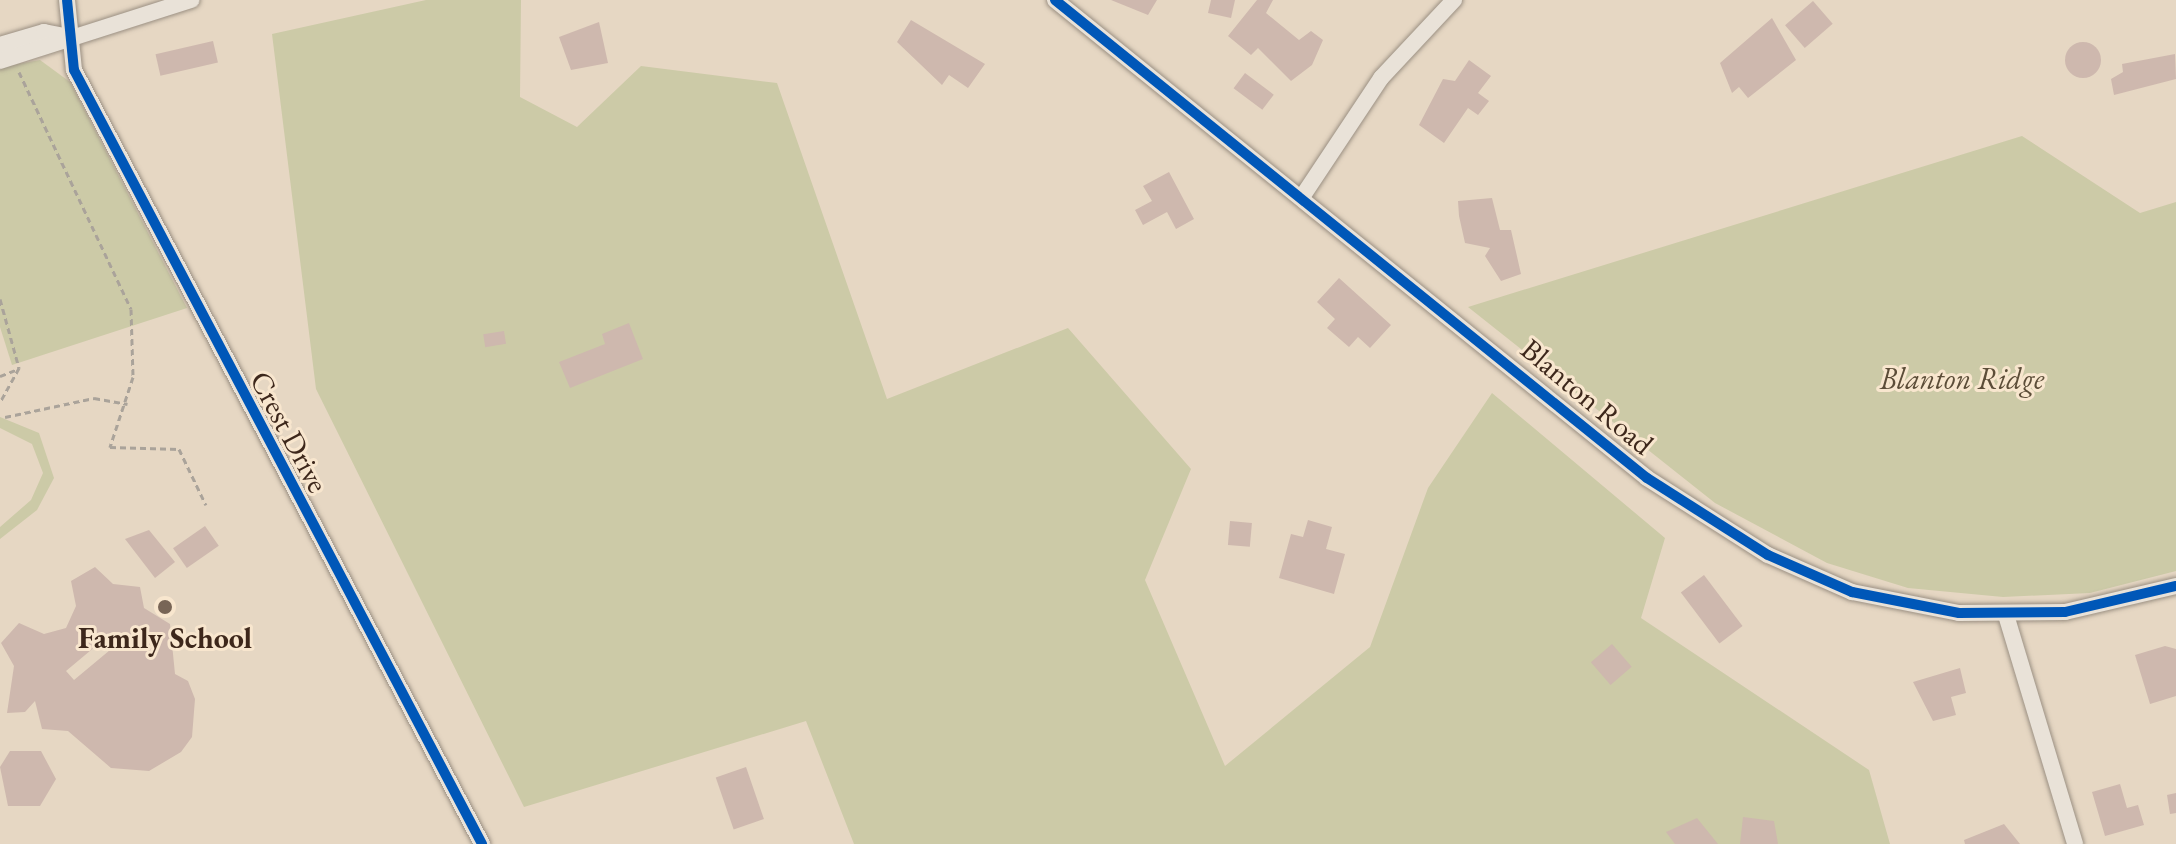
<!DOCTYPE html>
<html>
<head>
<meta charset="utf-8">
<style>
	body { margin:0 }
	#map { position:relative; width:2176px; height:844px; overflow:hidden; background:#e6d7c3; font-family:"EB Garamond",serif }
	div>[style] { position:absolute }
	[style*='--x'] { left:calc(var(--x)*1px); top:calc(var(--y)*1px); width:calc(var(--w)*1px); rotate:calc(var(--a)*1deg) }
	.green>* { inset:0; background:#cccaa7 }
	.building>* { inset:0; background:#ceb8ae; transform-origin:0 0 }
	.round { border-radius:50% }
	.path>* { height:3px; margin-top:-1.5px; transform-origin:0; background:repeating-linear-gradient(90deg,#aaa39a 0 6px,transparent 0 10px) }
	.roads { filter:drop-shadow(0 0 2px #9b9083) drop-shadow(0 0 2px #9b9083) }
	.minor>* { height:16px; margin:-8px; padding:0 8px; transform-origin:8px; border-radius:8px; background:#e9e2d8 }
	.cycleway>* { height:10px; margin:-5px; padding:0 5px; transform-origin:5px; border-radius:5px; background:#0057b8 }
	.dots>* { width:22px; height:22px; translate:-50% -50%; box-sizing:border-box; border:4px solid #f8e6ce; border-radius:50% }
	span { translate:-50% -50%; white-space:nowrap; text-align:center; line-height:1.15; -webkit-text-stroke:6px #f8e6ce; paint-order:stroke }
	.park-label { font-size:30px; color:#5c4d38; font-style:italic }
	.street-label { font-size:30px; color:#3d271b }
	.poi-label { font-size:30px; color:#3d271b; font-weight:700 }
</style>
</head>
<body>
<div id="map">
	<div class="green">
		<div style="clip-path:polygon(426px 0,521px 0,520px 97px,577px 127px,641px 66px,777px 83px,887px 399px,1068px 328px,1191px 469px,1145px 580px,1225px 766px,1370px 647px,1428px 488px,1492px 393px,1665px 538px,1641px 618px,1869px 770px,1890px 844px,854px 844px,806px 721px,524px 807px,316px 389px,272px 34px)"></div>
		<div style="clip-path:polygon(40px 60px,70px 82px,187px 308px,12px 365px,0 327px,0 67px)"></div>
		<div style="clip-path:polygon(2022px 136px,2140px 213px,2176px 202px,2176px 571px,2090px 593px,2003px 597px,1908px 588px,1827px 563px,1715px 503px,1468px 307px)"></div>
		<div style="clip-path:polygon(0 417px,39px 433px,54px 478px,37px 510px,0 539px,0 527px,31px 500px,43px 473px,32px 444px,0 428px)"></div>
	</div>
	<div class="building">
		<div style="clip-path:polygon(1111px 0,1157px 0,1148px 15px)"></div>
		<div style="clip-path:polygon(1211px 0,1235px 0,1231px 18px,1208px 13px)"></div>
		<div style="clip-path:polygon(1257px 0,1273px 0,1266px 13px,1299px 40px,1311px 31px,1323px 40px,1312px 65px,1291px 81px,1258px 48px,1251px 55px,1228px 36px)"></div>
		<div style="left:1813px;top:1px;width:30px;height:37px;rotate:49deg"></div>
		<div style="clip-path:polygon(1772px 18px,1796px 60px,1748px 98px,1739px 87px,1732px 93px,1720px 63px)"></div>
		<div style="clip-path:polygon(911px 20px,985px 64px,968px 88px,949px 75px,942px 85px,897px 42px)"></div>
		<div style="clip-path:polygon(599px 22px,608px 63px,571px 70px,559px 37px)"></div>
		<div style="left:213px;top:41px;width:22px;height:59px;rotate:77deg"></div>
		<div class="round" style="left:2065px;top:42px;width:36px;height:36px"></div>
		<div style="clip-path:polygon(2175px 54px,2176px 79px,2114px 95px,2111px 79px,2123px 72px,2122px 64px)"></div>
		<div style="clip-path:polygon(1469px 60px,1491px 76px,1478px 93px,1489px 101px,1478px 115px,1468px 108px,1444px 143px,1419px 125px,1443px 79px,1455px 81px)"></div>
		<div style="left:1245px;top:73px;width:36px;height:19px;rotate:37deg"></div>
		<div style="clip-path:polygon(1169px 172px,1194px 219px,1176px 229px,1167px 212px,1143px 225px,1135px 210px,1152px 201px,1143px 186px)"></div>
		<div style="clip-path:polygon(1492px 198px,1500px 230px,1511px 230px,1521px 274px,1501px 281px,1485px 256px,1490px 248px,1465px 243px,1459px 216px,1458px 201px)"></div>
		<div style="clip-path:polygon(1339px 278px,1391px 325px,1370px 348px,1358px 337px,1349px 347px,1327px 328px,1335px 319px,1317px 302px)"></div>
		<div style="clip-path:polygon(629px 323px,643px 359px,570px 388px,559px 362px,605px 344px,602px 334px)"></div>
		<div style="left:504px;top:331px;width:13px;height:21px;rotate:81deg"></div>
		<div style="clip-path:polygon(1308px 520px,1332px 527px,1326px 549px,1345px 554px,1334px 594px,1279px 578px,1291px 534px,1303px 537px)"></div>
		<div style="left:1230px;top:521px;width:22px;height:24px;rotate:5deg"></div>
		<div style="left:205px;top:526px;width:24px;height:39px;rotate:55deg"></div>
		<div style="clip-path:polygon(149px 530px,175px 562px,155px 578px,125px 539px)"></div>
		<div style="clip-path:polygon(evenodd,95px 567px,113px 584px,140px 587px,144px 608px,170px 624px,175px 674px,188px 681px,195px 699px,192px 737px,181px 752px,149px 771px,111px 768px,68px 731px,42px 729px,35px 701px,25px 712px,7px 713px,14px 666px,1px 643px,19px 623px,44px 634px,66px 628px,76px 606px,71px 581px,95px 567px,109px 635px,116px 645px,74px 680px,66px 671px,109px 635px)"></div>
		<div style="left:1704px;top:575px;width:64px;height:29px;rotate:53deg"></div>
		<div style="left:1612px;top:644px;width:30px;height:28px;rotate:49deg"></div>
		<div style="clip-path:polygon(2165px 646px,2176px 649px,2176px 696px,2150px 704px,2135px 655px)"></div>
		<div style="clip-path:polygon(1960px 668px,1966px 693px,1951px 697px,1956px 715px,1933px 721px,1913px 682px)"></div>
		<div style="clip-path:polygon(10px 751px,41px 751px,56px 779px,40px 806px,8px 806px,0 767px)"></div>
		<div style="left:746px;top:767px;width:55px;height:32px;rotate:71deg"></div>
		<div style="clip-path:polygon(2120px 784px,2127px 808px,2138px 805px,2144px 825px,2105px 836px,2092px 792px)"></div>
		<div style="clip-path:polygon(2176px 793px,2176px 813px,2170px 814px,2167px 795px)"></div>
		<div style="clip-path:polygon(1743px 817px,1774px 821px,1778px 844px,1740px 844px)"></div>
		<div style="clip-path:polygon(1697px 818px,1718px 844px,1675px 844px,1666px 832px)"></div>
		<div style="clip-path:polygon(2004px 824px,2020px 844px,1965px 844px,1964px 840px)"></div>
	</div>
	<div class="path">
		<div style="--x:19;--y:72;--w:262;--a:64.7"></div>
		<div style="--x:131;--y:309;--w:68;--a:88.3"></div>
		<div style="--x:133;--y:377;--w:74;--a:108.2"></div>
		<div style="--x:110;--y:447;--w:69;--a:1.7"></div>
		<div style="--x:179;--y:449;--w:62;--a:64.3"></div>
		<div style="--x:0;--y:299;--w:72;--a:74.6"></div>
		<div style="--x:19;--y:368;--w:39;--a:119"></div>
		<div style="--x:0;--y:376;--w:19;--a:-21"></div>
		<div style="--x:5;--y:417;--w:91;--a:-12.1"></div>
		<div style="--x:94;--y:398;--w:34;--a:10"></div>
	</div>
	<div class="roads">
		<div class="minor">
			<div style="--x:67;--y:0;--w:70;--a:84.3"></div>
			<div style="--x:74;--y:70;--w:875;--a:62.2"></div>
			<div style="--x:1055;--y:0;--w:761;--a:38.92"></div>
			<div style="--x:1647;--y:478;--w:143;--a:32.5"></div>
			<div style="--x:1768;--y:555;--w:92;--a:23.8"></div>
			<div style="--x:1852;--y:592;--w:109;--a:11.1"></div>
			<div style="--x:1959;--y:613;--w:106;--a:-0.5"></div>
			<div style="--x:2065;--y:612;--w:114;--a:-13.2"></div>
			<div style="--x:0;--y:45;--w:46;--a:-16.5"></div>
			<div style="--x:44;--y:32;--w:25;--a:11"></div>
			<div style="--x:0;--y:61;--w:201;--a:-17.7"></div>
			<div style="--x:1302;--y:197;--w:143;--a:-56.4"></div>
			<div style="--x:1381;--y:78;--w:107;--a:-46.9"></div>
			<div style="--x:2006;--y:615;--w:239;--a:73.2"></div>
		</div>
	</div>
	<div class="cycleway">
		<div style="--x:67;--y:0;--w:70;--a:84.3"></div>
		<div style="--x:74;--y:70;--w:875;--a:62.2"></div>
		<div style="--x:1055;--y:0;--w:761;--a:38.92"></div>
		<div style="--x:1647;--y:478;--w:143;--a:32.5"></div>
		<div style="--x:1768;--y:555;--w:92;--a:23.8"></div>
		<div style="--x:1852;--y:592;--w:109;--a:11.1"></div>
		<div style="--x:1959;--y:613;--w:106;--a:-0.5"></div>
		<div style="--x:2065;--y:612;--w:114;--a:-13.2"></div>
	</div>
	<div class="dots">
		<div style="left:165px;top:607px;background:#786556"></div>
	</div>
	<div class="park-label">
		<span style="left:1962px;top:379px">Blanton Ridge</span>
	</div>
	<div class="street-label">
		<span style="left:1587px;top:397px;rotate:40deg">Blanton Road</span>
		<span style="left:289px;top:432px;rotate:62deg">Crest Drive</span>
	</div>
	<div class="poi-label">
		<span style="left:165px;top:638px">Family School</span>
	</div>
</div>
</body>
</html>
